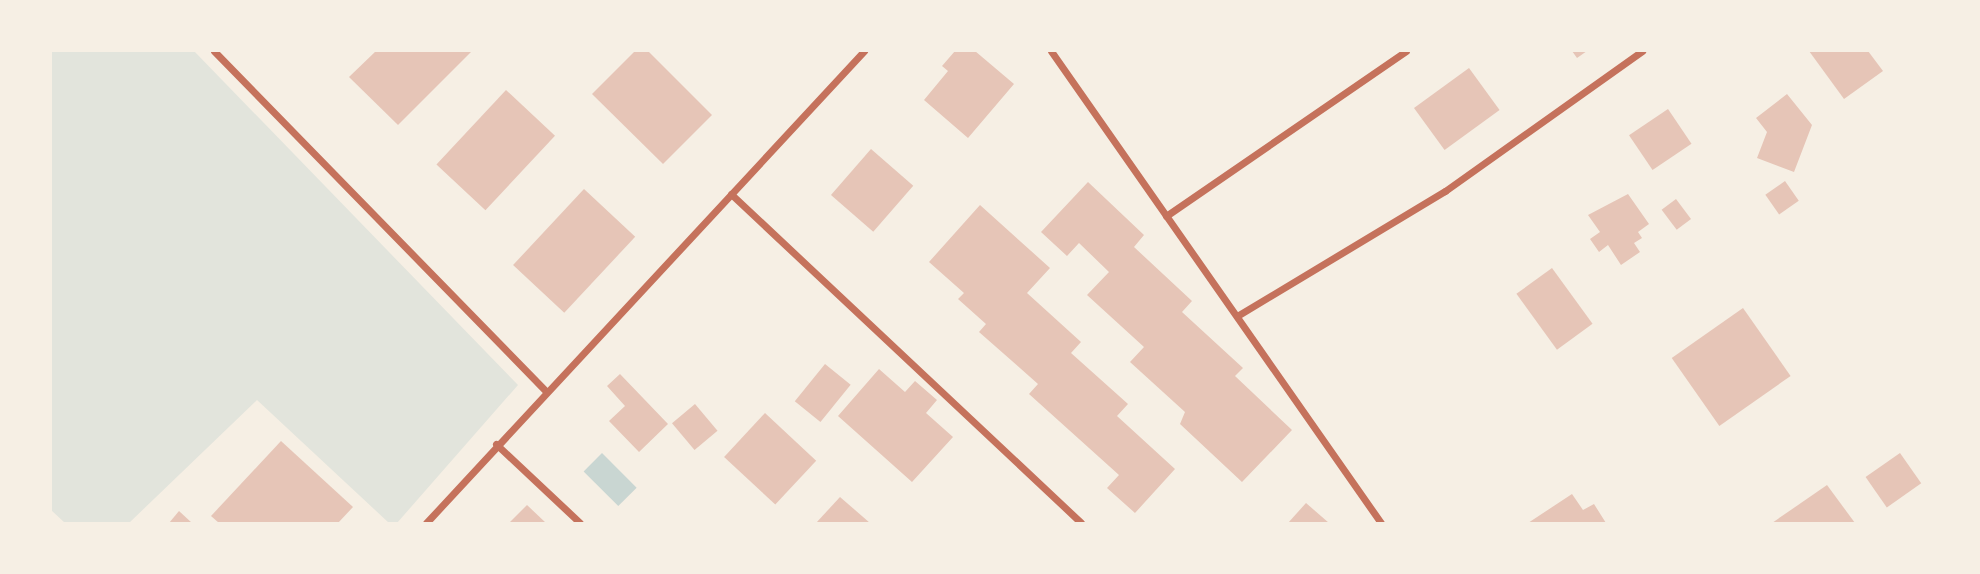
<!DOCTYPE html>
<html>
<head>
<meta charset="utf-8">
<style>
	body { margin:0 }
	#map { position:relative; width:1980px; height:574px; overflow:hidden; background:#f6efe4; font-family:"Alegreya Sans",sans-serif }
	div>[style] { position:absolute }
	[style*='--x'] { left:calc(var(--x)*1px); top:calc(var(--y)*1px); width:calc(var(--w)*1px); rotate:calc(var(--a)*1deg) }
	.green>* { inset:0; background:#e2e4dc }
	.water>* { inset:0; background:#c9d6d2; transform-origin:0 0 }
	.building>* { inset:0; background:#e6c5b7; transform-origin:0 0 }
	.minor>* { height:7px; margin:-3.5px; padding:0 3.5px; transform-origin:3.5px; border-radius:3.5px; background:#c5725c }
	span { translate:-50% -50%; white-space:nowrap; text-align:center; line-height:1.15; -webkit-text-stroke:6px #f6efe4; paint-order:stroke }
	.frame { position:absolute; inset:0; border:52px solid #f6efe4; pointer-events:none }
</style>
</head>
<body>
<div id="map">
	<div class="green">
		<div style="clip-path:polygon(51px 51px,194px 51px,518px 385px,397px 523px,389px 523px,257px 400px,129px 523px,65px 523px,51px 510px)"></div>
	</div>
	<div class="water">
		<div style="left:602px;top:453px;width:49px;height:26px;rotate:45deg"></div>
	</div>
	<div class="building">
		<div style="clip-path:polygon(376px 51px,472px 51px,398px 125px,349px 77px)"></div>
		<div style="clip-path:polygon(635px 51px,648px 51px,712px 115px,663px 164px,592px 94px)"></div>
		<div style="clip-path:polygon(955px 51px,975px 51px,1014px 84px,968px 138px,924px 100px,948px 71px,942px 66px)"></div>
		<div style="clip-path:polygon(1572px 51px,1587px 51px,1577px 58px)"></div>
		<div style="clip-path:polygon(1809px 51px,1868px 51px,1883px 71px,1844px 99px)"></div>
		<div style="left:1469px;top:68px;width:52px;height:68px;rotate:54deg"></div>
		<div style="left:506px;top:90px;width:67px;height:102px;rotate:43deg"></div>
		<div style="clip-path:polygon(1787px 94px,1812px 125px,1794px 172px,1757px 158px,1767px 132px,1756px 118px)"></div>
		<div style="left:1668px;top:109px;width:42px;height:47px;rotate:56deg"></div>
		<div style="left:871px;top:149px;width:56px;height:61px;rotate:41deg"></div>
		<div style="left:1785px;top:181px;width:24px;height:24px;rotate:55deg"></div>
		<div style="clip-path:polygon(1088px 182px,1144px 235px,1134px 247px,1192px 301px,1182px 312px,1243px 368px,1235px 376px,1292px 430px,1242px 482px,1180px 424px,1185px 412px,1130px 362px,1144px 347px,1087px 295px,1109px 272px,1079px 243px,1067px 256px,1041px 232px)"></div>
		<div style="left:584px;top:189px;width:70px;height:104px;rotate:43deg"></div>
		<div style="clip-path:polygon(1628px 194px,1649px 224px,1638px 232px,1642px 238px,1634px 243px,1640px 252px,1621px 265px,1608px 245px,1599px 252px,1590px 239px,1600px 232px,1588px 215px)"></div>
		<div style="left:1676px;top:199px;width:25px;height:18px;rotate:53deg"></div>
		<div style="clip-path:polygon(980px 205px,1050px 268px,1027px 293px,1081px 342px,1071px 353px,1128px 404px,1117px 416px,1175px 469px,1135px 513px,1107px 488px,1119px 475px,1029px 394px,1038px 384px,979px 332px,986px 324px,958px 299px,964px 293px,929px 262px)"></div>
		<div style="left:1552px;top:268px;width:69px;height:44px;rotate:54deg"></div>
		<div style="left:1743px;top:308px;width:83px;height:87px;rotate:55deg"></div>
		<div style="left:825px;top:364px;width:33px;height:48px;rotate:39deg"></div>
		<div style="clip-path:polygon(879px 369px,905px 392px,915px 381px,937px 400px,926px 413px,953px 437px,912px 482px,838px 416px)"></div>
		<div style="clip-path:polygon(620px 374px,668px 424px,639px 452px,609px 421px,625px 406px,607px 386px)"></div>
		<div style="left:695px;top:404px;width:35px;height:30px;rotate:50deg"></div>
		<div style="left:765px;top:413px;width:70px;height:60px;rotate:43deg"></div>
		<div style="clip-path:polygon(281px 441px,353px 507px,338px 523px,219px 523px,211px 516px)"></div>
		<div style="left:1900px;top:453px;width:37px;height:42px;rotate:55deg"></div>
		<div style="clip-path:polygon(1827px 485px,1855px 523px,1772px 523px)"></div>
		<div style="clip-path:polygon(1572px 494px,1583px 510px,1594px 504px,1606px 523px,1528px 523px)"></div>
		<div style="clip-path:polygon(840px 497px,870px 523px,816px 523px)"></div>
		<div style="clip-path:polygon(1306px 503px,1329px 523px,1288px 523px)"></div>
		<div style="clip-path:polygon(527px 505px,546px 523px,509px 523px)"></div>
		<div style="clip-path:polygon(179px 511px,192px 523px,169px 523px)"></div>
	</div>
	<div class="minor">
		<div style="--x:214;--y:51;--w:475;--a:45.7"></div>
		<div style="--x:1051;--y:51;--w:576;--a:55.04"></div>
		<div style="--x:731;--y:194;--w:480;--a:43.2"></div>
		<div style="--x:1166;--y:216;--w:291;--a:-34.5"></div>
		<div style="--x:1237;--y:316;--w:243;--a:-31"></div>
		<div style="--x:1445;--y:191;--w:242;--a:-35.4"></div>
		<div style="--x:496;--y:444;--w:115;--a:43.2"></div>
		<div style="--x:426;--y:523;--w:644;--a:-47.14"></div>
	</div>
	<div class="frame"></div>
</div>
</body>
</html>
